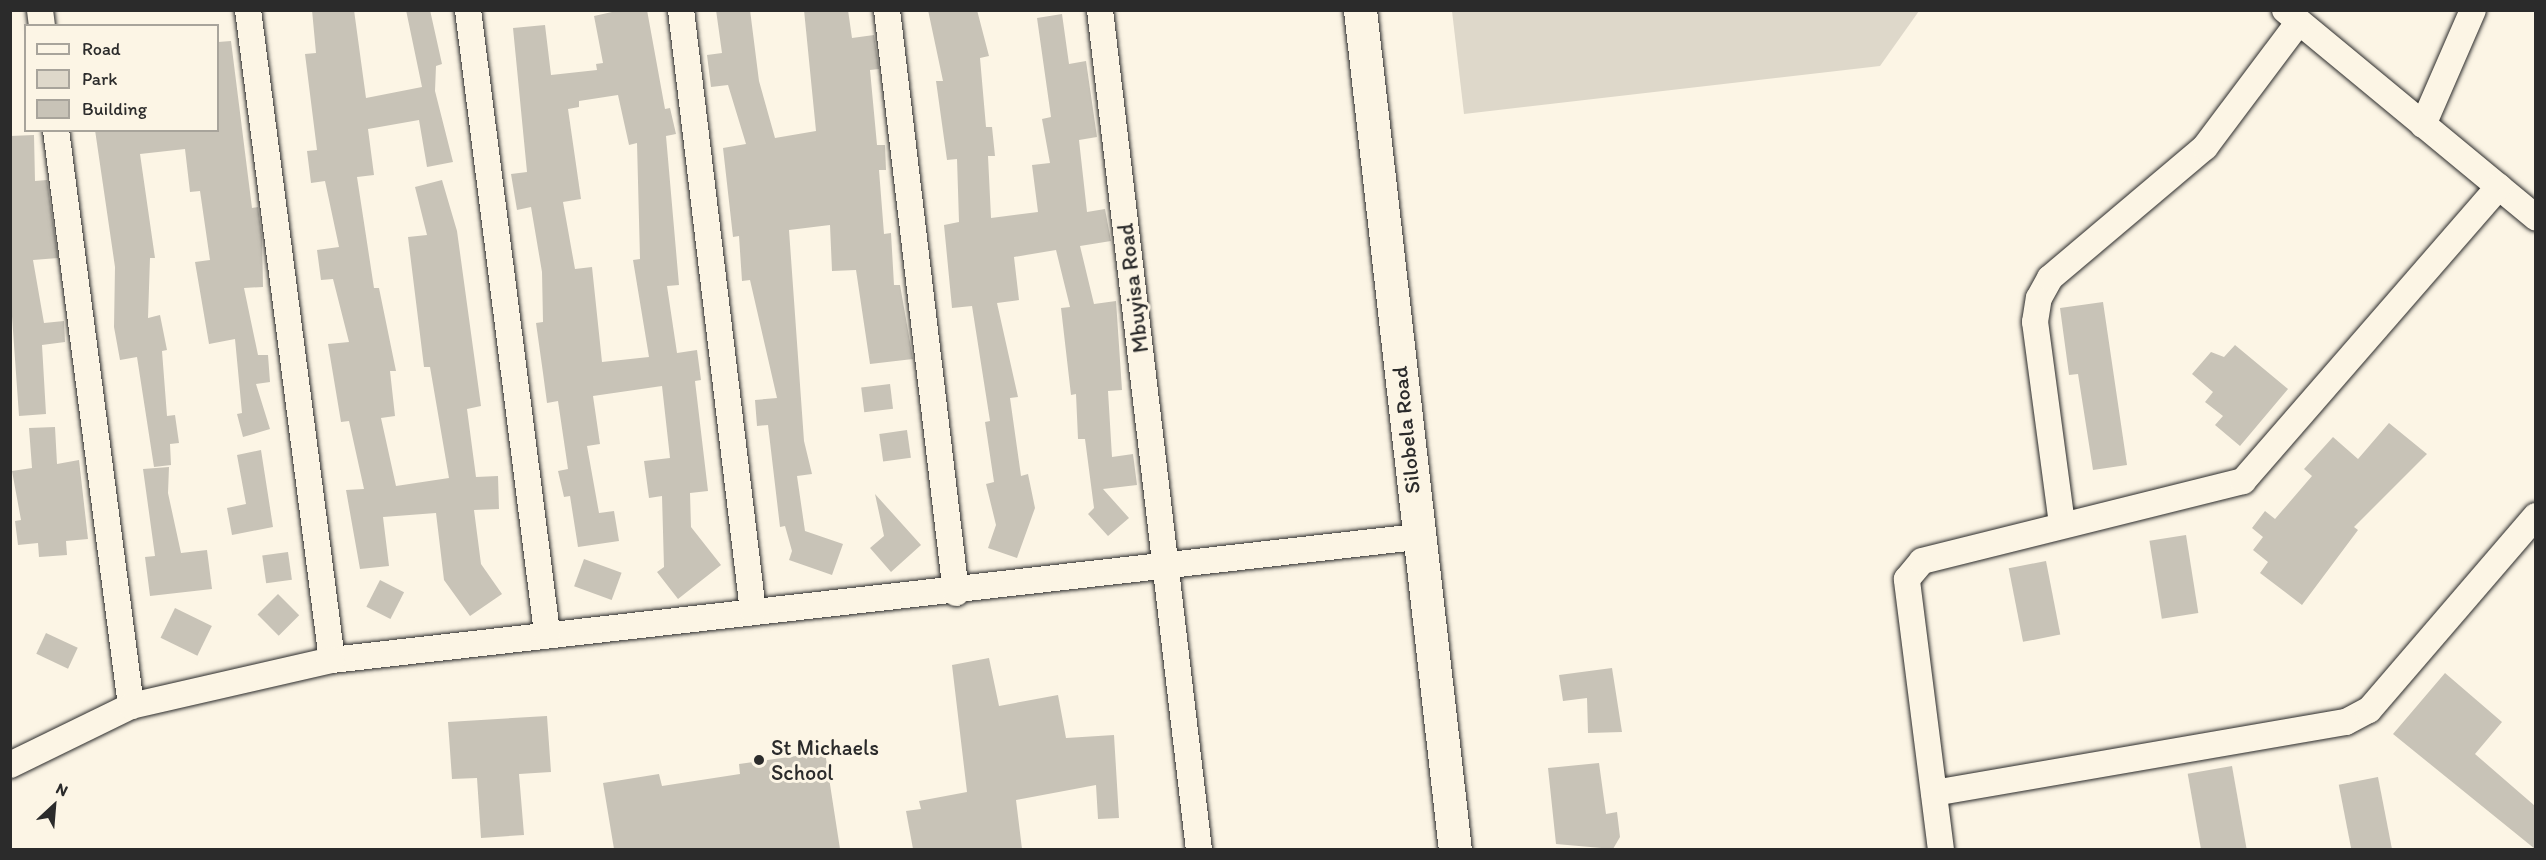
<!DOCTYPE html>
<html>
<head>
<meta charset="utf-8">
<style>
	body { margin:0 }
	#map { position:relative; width:2546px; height:860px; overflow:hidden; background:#fcf5e5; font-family:Itim,sans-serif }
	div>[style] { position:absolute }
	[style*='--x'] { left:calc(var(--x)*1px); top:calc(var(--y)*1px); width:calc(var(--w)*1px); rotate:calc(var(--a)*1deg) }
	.green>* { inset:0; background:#ded8ca }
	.building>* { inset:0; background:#c8c3b7; transform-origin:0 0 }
	.roads { filter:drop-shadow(0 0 2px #2b2b2b) drop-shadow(0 0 2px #2b2b2b) }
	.street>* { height:26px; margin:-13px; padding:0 13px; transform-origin:13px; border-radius:13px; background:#fcf5e5 }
	.secondary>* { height:33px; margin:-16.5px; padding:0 16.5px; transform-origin:16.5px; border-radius:16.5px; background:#fcf5e5 }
	.dots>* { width:16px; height:16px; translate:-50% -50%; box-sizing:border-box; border:3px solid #fcf5e5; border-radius:50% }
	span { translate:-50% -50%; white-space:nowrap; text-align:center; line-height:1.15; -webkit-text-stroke:6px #fcf5e5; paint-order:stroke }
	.street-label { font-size:22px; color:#2b2b2b }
	.poi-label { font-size:22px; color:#2b2b2b }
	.left { translate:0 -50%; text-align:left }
	.frame { position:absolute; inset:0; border:12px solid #2b2b2b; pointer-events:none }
	.legend { position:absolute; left:24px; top:24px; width:195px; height:108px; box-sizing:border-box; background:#fcf5e5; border:2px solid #a8a49b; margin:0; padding:8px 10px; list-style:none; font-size:18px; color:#2b2b2b }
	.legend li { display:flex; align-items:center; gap:12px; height:30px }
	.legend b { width:30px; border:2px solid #a8a49b }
	.north { position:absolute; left:24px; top:776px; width:60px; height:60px; -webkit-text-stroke:4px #fcf5e5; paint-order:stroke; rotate:26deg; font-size:16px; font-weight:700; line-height:24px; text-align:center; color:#2b2b2b }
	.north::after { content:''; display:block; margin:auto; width:21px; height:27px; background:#2b2b2b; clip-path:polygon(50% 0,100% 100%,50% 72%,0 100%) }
</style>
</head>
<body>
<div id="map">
	<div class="green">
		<div style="clip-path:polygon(1452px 11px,1452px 10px,1919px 11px,1880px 66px,1464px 114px)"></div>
	</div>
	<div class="building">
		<div style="clip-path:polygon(312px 10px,354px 10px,366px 98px,422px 87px,406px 10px,430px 10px,442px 64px,436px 66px,435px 91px,453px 162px,427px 167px,419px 120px,368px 129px,374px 175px,357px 177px,374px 288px,379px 288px,396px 371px,390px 371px,395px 416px,381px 418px,396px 486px,449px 478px,430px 367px,424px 367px,408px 237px,427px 235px,415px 187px,442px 180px,457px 231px,481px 406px,467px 409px,476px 477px,498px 476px,499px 509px,474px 510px,481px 564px,502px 594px,470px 616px,444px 580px,436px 513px,383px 517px,389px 566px,360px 569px,346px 490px,364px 489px,349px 421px,341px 422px,328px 344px,349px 342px,333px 279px,321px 280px,317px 250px,339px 247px,325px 181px,311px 183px,307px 151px,317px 150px,305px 54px,316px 53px)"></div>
		<div style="clip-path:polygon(evenodd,621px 10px,647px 10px,665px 109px,670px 108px,676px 134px,666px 136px,679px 285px,667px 286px,677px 353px,697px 350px,701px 380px,695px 381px,708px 491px,690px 493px,691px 527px,721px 565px,678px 599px,657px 572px,664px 567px,662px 496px,649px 498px,644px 461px,670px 458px,662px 386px,593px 396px,600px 444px,587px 446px,599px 513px,614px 511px,619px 541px,578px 547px,570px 496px,564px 497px,558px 471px,568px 469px,558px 401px,547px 403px,543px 373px,536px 323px,543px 322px,542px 272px,531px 207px,517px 210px,511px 174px,527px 172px,513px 28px,545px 25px,551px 75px,597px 70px,596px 64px,603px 63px,594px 16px,621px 10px,618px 95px,629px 145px,637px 143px,640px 259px,633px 260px,649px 357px,602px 362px,592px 267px,575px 269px,563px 202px,581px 199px,568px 109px,579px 107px,579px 101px,618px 95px)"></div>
		<div style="clip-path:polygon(716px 10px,750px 10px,759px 81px,775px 138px,816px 131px,804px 10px,848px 10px,852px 38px,874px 35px,879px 69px,870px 70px,877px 145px,885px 145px,886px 170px,879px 170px,884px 234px,891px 233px,894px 285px,900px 285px,913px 359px,870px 364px,856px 270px,832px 271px,830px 225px,789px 230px,804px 441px,812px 474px,797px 476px,805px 531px,843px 544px,832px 575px,789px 560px,792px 551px,785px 526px,780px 527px,768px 425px,757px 426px,755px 400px,777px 398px,750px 280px,742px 281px,739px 236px,733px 237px,723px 148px,746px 144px,728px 85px,711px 87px,707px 55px,722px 53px)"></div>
		<div style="clip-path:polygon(928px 10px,977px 10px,989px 56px,980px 58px,986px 127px,992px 127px,995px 156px,988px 156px,991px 218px,1038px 212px,1032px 165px,1050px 163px,1042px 119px,1051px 117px,1037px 18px,1062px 14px,1069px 64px,1086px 61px,1097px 137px,1079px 140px,1087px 212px,1105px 209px,1111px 241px,1080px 246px,1094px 304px,1116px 301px,1122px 390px,1108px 391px,1112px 457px,1133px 454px,1137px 485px,1103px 489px,1129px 518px,1108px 536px,1088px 514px,1094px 508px,1085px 439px,1078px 439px,1076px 394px,1071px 395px,1061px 308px,1070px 307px,1056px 250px,1014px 257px,1019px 300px,997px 303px,1018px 397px,1010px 398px,1021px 476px,1028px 474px,1035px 508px,1017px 558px,988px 548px,996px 525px,986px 484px,994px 482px,985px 422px,990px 421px,972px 306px,952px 308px,944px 225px,959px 222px,957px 159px,947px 160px,936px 81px,943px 81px)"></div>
		<div style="clip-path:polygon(231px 41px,252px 208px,258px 207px,262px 237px,263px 287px,244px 288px,258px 355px,268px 355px,270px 382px,256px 384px,270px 429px,243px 437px,237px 414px,242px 413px,235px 339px,209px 344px,195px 262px,210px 260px,200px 191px,190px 192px,185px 149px,140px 154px,155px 258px,150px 258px,148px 318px,160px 315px,167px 350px,162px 351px,167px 416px,175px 415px,179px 443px,170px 444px,171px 465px,154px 467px,137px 357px,120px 360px,114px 327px,115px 267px,95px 130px,218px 130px,218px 42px)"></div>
		<div style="clip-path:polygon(34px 135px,35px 181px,47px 180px,58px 258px,33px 260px,44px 323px,64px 321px,65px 342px,42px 345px,46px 414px,19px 416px,10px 288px,10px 136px)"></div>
		<div style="clip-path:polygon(2103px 302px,2127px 465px,2093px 470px,2078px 374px,2069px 375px,2060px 308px)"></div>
		<div style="clip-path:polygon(2235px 345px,2288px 389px,2240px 446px,2215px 425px,2223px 416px,2205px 402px,2213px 392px,2192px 374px,2211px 352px,2224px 357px)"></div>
		<div style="left:890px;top:384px;width:25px;height:29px;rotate:83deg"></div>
		<div style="clip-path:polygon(2389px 423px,2427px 454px,2354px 527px,2358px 530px,2302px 605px,2260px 573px,2268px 562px,2253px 550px,2263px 537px,2252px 528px,2265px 511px,2275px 519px,2312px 476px,2304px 469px,2333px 437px,2358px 459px)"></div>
		<div style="clip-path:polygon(55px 427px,57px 464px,79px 460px,88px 539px,66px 541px,67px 555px,39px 557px,38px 543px,18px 545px,15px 521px,21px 520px,12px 471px,32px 468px,29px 428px)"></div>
		<div style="left:907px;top:430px;width:28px;height:28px;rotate:82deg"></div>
		<div style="clip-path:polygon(261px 450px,273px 527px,232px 535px,227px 508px,246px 504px,237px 455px)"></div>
		<div style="clip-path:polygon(169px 467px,168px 493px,181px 553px,207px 550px,212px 589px,150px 596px,145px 557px,155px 556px,143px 469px)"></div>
		<div style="clip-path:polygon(875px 494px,921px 545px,891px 572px,870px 548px,884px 536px)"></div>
		<div style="left:2186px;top:535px;width:79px;height:37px;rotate:81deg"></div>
		<div style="left:288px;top:552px;width:28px;height:26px;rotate:82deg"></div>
		<div style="left:584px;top:559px;width:40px;height:29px;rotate:20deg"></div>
		<div style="left:2046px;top:561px;width:75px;height:38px;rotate:79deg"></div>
		<div style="left:380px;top:580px;width:27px;height:30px;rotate:27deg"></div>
		<div style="left:278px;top:594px;width:30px;height:29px;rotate:45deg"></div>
		<div style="left:175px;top:608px;width:41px;height:33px;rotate:26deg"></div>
		<div style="left:46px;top:633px;width:35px;height:23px;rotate:25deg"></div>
		<div style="clip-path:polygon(989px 658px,999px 706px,1058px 695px,1066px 738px,1114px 735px,1119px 818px,1098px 819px,1096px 785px,1016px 800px,1022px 849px,913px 849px,906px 811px,921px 809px,919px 801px,967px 792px,952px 665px)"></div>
		<div style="clip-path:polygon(1612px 668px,1622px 732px,1588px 733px,1587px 698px,1563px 701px,1559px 675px)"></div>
		<div style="clip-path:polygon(2445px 673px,2502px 722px,2475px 754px,2535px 806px,2535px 849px,2393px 734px)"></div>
		<div style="clip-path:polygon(547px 716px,551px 772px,519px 774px,524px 835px,481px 838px,477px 778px,452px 779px,448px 722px)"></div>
		<div style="clip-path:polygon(825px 752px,840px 849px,614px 849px,603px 783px,659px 774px,662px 786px,740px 774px,739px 764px)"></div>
		<div style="clip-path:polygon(1599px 763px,1606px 814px,1617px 812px,1620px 837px,1613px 849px,1556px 844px,1548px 768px)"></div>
		<div style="left:2232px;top:766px;width:84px;height:45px;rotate:80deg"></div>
		<div style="left:2378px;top:777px;width:73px;height:40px;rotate:79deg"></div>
	</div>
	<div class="roads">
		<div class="street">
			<div style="--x:40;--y:10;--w:16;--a:83"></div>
			<div style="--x:248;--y:10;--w:655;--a:82.64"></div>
			<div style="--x:332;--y:660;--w:1092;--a:-6.47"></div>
			<div style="--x:468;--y:10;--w:628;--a:82.77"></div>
			<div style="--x:681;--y:10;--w:605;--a:83.17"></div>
			<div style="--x:887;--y:10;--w:587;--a:83.25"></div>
			<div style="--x:1100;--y:10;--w:846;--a:83.28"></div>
			<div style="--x:2285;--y:10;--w:326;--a:39.6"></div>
			<div style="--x:2423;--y:125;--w:125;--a:-66.5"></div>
			<div style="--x:56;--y:130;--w:581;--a:82.58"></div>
			<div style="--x:2062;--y:524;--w:204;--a:-97.6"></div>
			<div style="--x:2035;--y:322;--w:24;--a:-81"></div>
			<div style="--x:2039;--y:298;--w:23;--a:-61"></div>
			<div style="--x:2050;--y:278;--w:203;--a:-40.2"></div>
			<div style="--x:2205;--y:147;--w:156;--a:-53.1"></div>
			<div style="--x:10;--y:765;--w:135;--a:-26"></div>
			<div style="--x:131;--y:706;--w:206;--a:-12.9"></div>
			<div style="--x:1934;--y:793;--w:418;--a:-9.8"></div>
			<div style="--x:2346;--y:722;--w:26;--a:-28"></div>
			<div style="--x:2369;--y:710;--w:256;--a:-49.3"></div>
			<div style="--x:1941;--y:850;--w:273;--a:-97.2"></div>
			<div style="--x:1907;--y:579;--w:23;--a:-50"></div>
			<div style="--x:1922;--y:561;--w:331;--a:-14"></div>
			<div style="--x:2243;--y:481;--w:390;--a:-49"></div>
		</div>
		<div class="secondary">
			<div style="--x:1360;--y:10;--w:845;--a:83.55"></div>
		</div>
	</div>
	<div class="dots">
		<div style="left:759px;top:760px;background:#2b2b2b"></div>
	</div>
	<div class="street-label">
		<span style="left:1133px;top:288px;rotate:-97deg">Mbuyisa Road</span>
		<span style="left:1406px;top:430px;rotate:-96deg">Silobela Road</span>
	</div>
	<div class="poi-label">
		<span class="left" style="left:771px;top:760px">St Michaels<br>School</span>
	</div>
	<div class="frame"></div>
	<ul class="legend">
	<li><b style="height:8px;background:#fcf5e5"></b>Road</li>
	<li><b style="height:16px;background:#ded8ca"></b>Park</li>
	<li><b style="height:16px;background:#c8c3b7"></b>Building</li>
	</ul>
	<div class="north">N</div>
</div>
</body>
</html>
